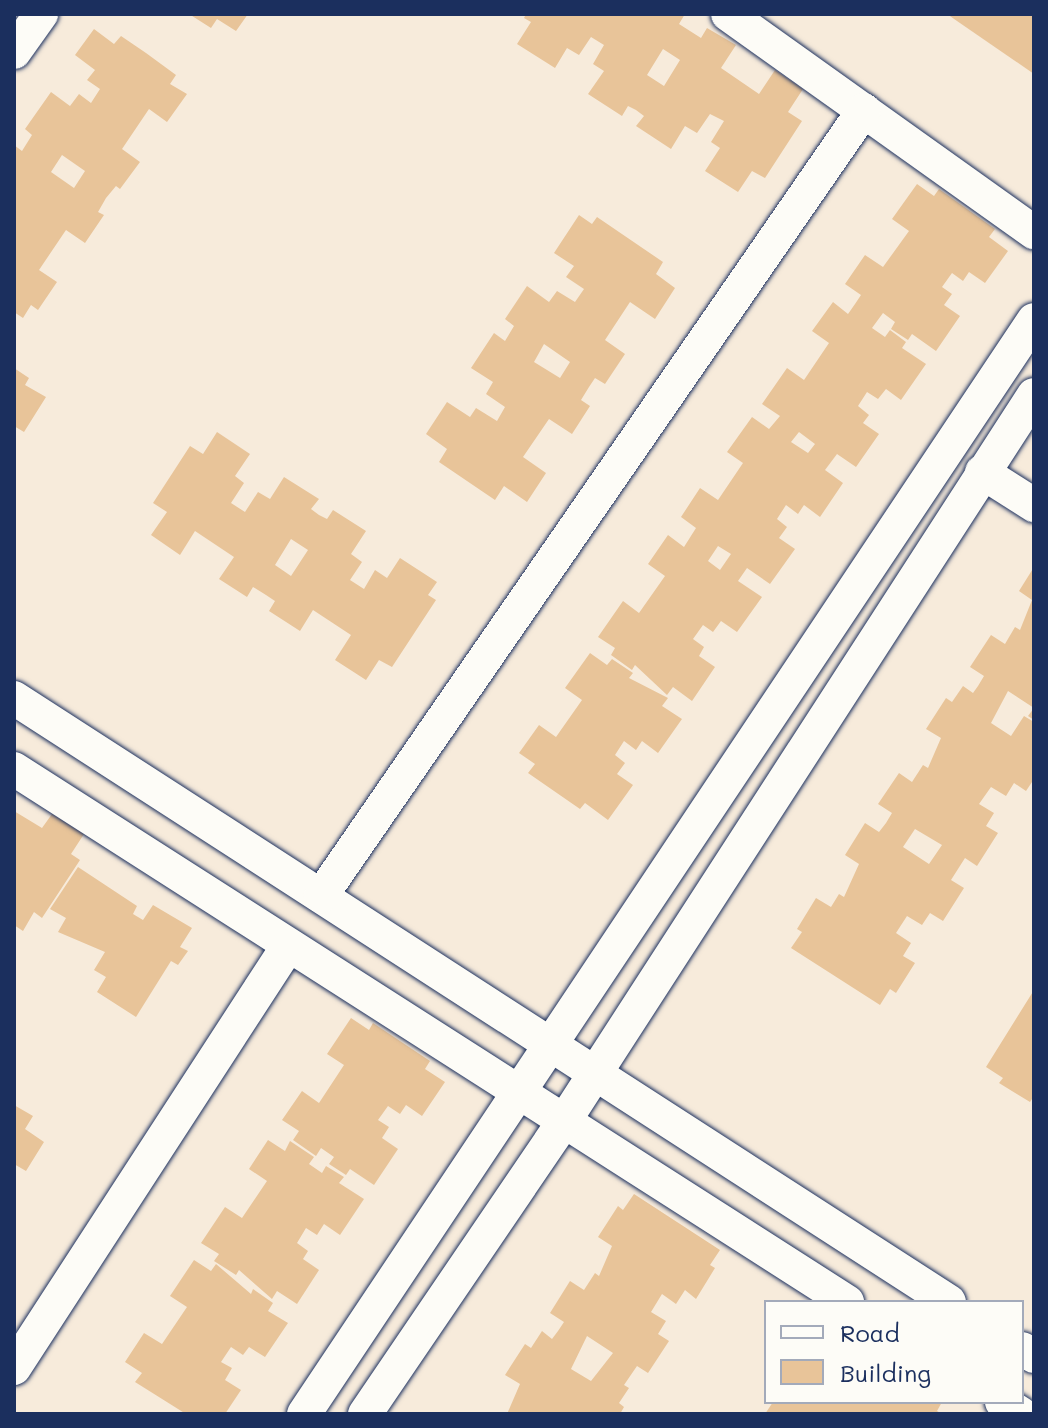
<!DOCTYPE html>
<html>
<head>
<meta charset="utf-8">
<style>
	body { margin:0 }
	#map { position:relative; width:1048px; height:1428px; overflow:hidden; background:#f7ebdb; font-family:Mali,sans-serif }
	div>[style] { position:absolute }
	[style*='--x'] { left:calc(var(--x)*1px); top:calc(var(--y)*1px); width:calc(var(--w)*1px); rotate:calc(var(--a)*1deg) }
	.building>* { inset:0; background:#e8c499 }
	.roads { filter:drop-shadow(0 0 2px #1b2f5e) drop-shadow(0 0 2px #1b2f5e) }
	.street>* { height:34px; margin:-17px; padding:0 17px; transform-origin:17px; border-radius:17px; background:#fdfcf7 }
	span { translate:-50% -50%; white-space:nowrap; text-align:center; line-height:1.15; -webkit-text-stroke:6px #fdfcf7; paint-order:stroke }
	.frame { position:absolute; inset:0; border:16px solid #1b2f5e; pointer-events:none }
	.legend { position:absolute; left:764px; top:1300px; width:260px; height:104px; box-sizing:border-box; background:#fdfcf7; border:2px solid #a3aaba; margin:0; padding:10px 14px; list-style:none; font-size:24px; color:#1b2f5e }
	.legend li { display:flex; align-items:center; gap:16px; height:40px }
	.legend b { width:40px; border:2px solid #a3aaba }
</style>
</head>
<body>
<div id="map">
	<div class="building">
		<div style="clip-path:polygon(189px 14px,248px 14px,236px 31px,217px 19px,211px 28px)"></div>
		<div style="clip-path:polygon(evenodd,526px 14px,685px 14px,679px 24px,701px 38px,707px 28px,736px 45px,721px 68px,759px 94px,775px 70px,803px 89px,788px 112px,802px 121px,765px 178px,752px 171px,738px 192px,705px 171px,720px 148px,711px 142px,724px 121px,710px 114px,697px 133px,685px 126px,671px 149px,636px 126px,644px 116px,636px 110px,628px 106px,622px 116px,588px 94px,604px 71px,593px 64px,604px 45px,591px 37px,579px 55px,567px 48px,555px 68px,517px 44px,531px 22px,524px 18px,526px 14px,663px 49px,680px 60px,664px 86px,647px 75px,663px 49px)"></div>
		<div style="clip-path:polygon(947px 14px,1034px 14px,1034px 74px,957px 21px)"></div>
		<div style="clip-path:polygon(evenodd,94px 29px,114px 44px,121px 36px,146px 53px,176px 75px,170px 84px,187px 94px,167px 122px,149px 109px,122px 149px,140px 162px,120px 189px,116px 186px,106px 198px,98px 212px,104px 215px,85px 243px,66px 230px,39px 270px,57px 282px,38px 310px,31px 305px,23px 318px,14px 312px,14px 145px,22px 151px,32px 135px,25px 129px,51px 92px,70px 106px,79px 94px,91px 103px,100px 89px,87px 80px,95px 70px,75px 55px,94px 29px,62px 155px,85px 171px,74px 188px,51px 172px,62px 155px)"></div>
		<div style="clip-path:polygon(evenodd,917px 184px,934px 196px,939px 189px,995px 229px,989px 237px,1008px 251px,985px 283px,969px 272px,963px 281px,952px 273px,942px 287px,952px 294px,944px 305px,960px 316px,936px 351px,912px 334px,908px 340px,891px 329px,895px 322px,883px 313px,872px 328px,885px 337px,890px 330px,906px 342px,902px 348px,926px 364px,901px 400px,886px 389px,878px 399px,867px 392px,858px 406px,869px 415px,863px 423px,879px 434px,856px 467px,837px 454px,825px 470px,843px 483px,820px 517px,804px 505px,798px 514px,786px 505px,777px 519px,787px 527px,779px 538px,795px 549px,770px 584px,747px 568px,738px 581px,762px 597px,737px 632px,721px 621px,713px 632px,703px 625px,693px 639px,704px 647px,699px 656px,715px 667px,692px 701px,673px 687px,667px 695px,635px 665px,632px 670px,611px 655px,615px 648px,598px 637px,623px 601px,639px 613px,665px 576px,648px 564px,668px 535px,684px 547px,696px 528px,681px 517px,700px 488px,718px 500px,743px 463px,727px 452px,752px 417px,769px 429px,780px 416px,762px 404px,787px 368px,804px 380px,829px 343px,812px 331px,833px 302px,848px 314px,855px 304px,861px 295px,845px 284px,865px 255px,883px 267px,909px 231px,892px 219px,917px 184px,799px 432px,815px 444px,808px 453px,791px 442px,799px 432px,917px 184px,718px 546px,731px 554px,720px 570px,708px 561px,718px 546px)"></div>
		<div style="clip-path:polygon(evenodd,579px 215px,592px 224px,597px 217px,663px 262px,656px 274px,675px 288px,655px 319px,630px 302px,605px 340px,625px 354px,605px 384px,595px 378px,589px 387px,581px 400px,590px 406px,572px 434px,549px 419px,523px 457px,546px 473px,527px 502px,504px 486px,495px 500px,439px 462px,447px 449px,426px 434px,447px 402px,470px 417px,476px 408px,497px 421px,505px 407px,486px 394px,493px 382px,471px 368px,494px 333px,505px 341px,514px 326px,505px 319px,527px 286px,549px 302px,557px 291px,575px 302px,584px 289px,566px 277px,574px 266px,554px 253px,579px 215px,544px 344px,570px 362px,560px 378px,534px 362px,544px 344px)"></div>
		<div style="clip-path:polygon(14px 368px,29px 378px,25px 385px,46px 397px,24px 432px,14px 426px)"></div>
		<div style="clip-path:polygon(evenodd,217px 432px,250px 454px,235px 476px,244px 483px,231px 503px,245px 512px,258px 492px,270px 499px,284px 477px,319px 499px,311px 509px,319px 515px,327px 519px,333px 510px,366px 531px,351px 554px,362px 562px,350px 580px,364px 589px,375px 570px,387px 578px,400px 558px,437px 582px,428px 595px,436px 600px,392px 667px,379px 660px,366px 680px,335px 660px,351px 635px,313px 610px,300px 631px,269px 611px,275px 601px,266px 595px,253px 587px,247px 597px,219px 579px,234px 557px,195px 531px,180px 555px,151px 535px,167px 512px,153px 503px,190px 446px,203px 454px,217px 432px,291px 539px,308px 550px,291px 576px,275px 565px,291px 539px)"></div>
		<div style="clip-path:polygon(evenodd,1034px 567px,1034px 720px,1028px 716px,1034px 708px,1008px 691px,991px 723px,1011px 736px,1024px 716px,1034px 722px,1034px 779px,1026px 791px,1014px 783px,1006px 796px,991px 787px,979px 804px,994px 813px,986px 826px,998px 833px,977px 866px,965px 858px,951px 880px,964px 888px,943px 921px,930px 913px,922px 925px,907px 916px,896px 933px,911px 943px,903px 956px,915px 963px,896px 993px,890px 989px,880px 1005px,791px 948px,802px 932px,797px 929px,816px 898px,831px 907px,839px 894px,844px 897px,859px 864px,845px 855px,865px 823px,879px 832px,886px 823px,892px 813px,878px 804px,899px 773px,912px 782px,923px 765px,928px 768px,941px 738px,926px 729px,946px 698px,952px 702px,963px 686px,973px 693px,978px 686px,984px 676px,970px 667px,991px 635px,1005px 644px,1015px 627px,1020px 630px,1032px 600px,1019px 591px,1034px 567px,915px 829px,942px 845px,929px 864px,903px 847px,915px 829px)"></div>
		<div style="clip-path:polygon(590px 653px,607px 665px,612px 659px,633px 673px,629px 678px,668px 698px,662px 706px,682px 719px,658px 753px,642px 741px,636px 750px,624px 741px,615px 755px,625px 763px,617px 774px,633px 785px,608px 820px,585px 803px,580px 809px,528px 773px,535px 764px,519px 753px,539px 725px,556px 737px,582px 700px,565px 688px)"></div>
		<div style="clip-path:polygon(14px 811px,42px 828px,52px 814px,84px 834px,71px 854px,80px 860px,42px 918px,34px 912px,23px 931px,14px 925px)"></div>
		<div style="clip-path:polygon(78px 867px,137px 906px,133px 914px,143px 920px,153px 905px,192px 928px,180px 947px,188px 951px,178px 965px,171px 961px,136px 1017px,97px 992px,106px 977px,94px 970px,105px 952px,58px 932px,66px 918px,50px 909px)"></div>
		<div style="clip-path:polygon(1034px 990px,1034px 1096px,1030px 1102px,999px 1083px,1003px 1078px,986px 1067px)"></div>
		<div style="clip-path:polygon(351px 1018px,369px 1030px,373px 1023px,430px 1061px,425px 1069px,445px 1082px,422px 1116px,406px 1105px,400px 1114px,388px 1106px,378px 1120px,389px 1127px,382px 1138px,398px 1149px,374px 1185px,350px 1169px,346px 1175px,329px 1164px,334px 1157px,321px 1148px,316px 1156px,293px 1140px,299px 1131px,282px 1120px,302px 1091px,319px 1103px,344px 1065px,327px 1054px)"></div>
		<div style="clip-path:polygon(14px 1105px,33px 1116px,25px 1129px,44px 1142px,26px 1171px,14px 1164px)"></div>
		<div style="clip-path:polygon(268px 1140px,285px 1151px,290px 1141px,314px 1157px,309px 1164px,322px 1173px,326px 1166px,344px 1177px,339px 1183px,364px 1199px,340px 1235px,324px 1224px,317px 1235px,306px 1228px,297px 1243px,308px 1251px,303px 1259px,319px 1270px,297px 1304px,277px 1291px,272px 1299px,239px 1270px,236px 1275px,214px 1261px,219px 1254px,201px 1243px,225px 1207px,242px 1218px,267px 1181px,249px 1169px)"></div>
		<div style="clip-path:polygon(evenodd,634px 1194px,720px 1250px,710px 1265px,715px 1268px,696px 1299px,685px 1290px,676px 1304px,662px 1294px,651px 1312px,666px 1321px,658px 1334px,669px 1341px,648px 1373px,637px 1366px,624px 1385px,629px 1388px,619px 1403px,624px 1407px,620px 1414px,507px 1414px,520px 1384px,505px 1375px,525px 1344px,531px 1348px,542px 1331px,552px 1339px,558px 1331px,564px 1322px,550px 1313px,570px 1281px,584px 1290px,595px 1273px,599px 1276px,612px 1246px,598px 1237px,618px 1206px,623px 1210px,634px 1194px,587px 1336px,613px 1353px,591px 1381px,571px 1369px,587px 1336px)"></div>
		<div style="clip-path:polygon(194px 1260px,211px 1271px,216px 1264px,251px 1294px,253px 1289px,273px 1303px,268px 1311px,288px 1323px,265px 1357px,249px 1347px,243px 1355px,231px 1347px,221px 1362px,232px 1368px,225px 1380px,241px 1390px,225px 1414px,186px 1414px,135px 1382px,142px 1373px,125px 1362px,144px 1333px,162px 1344px,187px 1307px,170px 1296px)"></div>
		<div style="clip-path:polygon(773px 1402px,942px 1402px,937px 1411px,942px 1414px,765px 1414px)"></div>
	</div>
	<div class="roads">
		<div class="street">
			<div style="--x:728;--y:14;--w:376;--a:35.5"></div>
			<div style="--x:14;--y:52;--w:47;--a:-54.6"></div>
			<div style="--x:982;--y:472;--w:62;--a:32.4"></div>
			<div style="--x:14;--y:698;--w:1113;--a:32.86"></div>
			<div style="--x:14;--y:769;--w:989;--a:32.61"></div>
			<div style="--x:321;--y:896;--w:955;--a:-55.36"></div>
			<div style="--x:1022;--y:1349;--w:14;--a:30"></div>
			<div style="--x:14;--y:1368;--w:503;--a:-57"></div>
			<div style="--x:1002;--y:1402;--w:22;--a:32"></div>
			<div style="--x:304;--y:1414;--w:1315;--a:-56.29"></div>
			<div style="--x:365;--y:1414;--w:352;--a:-55.8"></div>
			<div style="--x:563;--y:1123;--w:867;--a:-57.1"></div>
		</div>
	</div>
	<div class="frame"></div>
	<ul class="legend">
	<li><b style="height:10px;background:#fdfcf7"></b>Road</li>
	<li><b style="height:22px;background:#e8c499"></b>Building</li>
	</ul>
</div>
</body>
</html>
